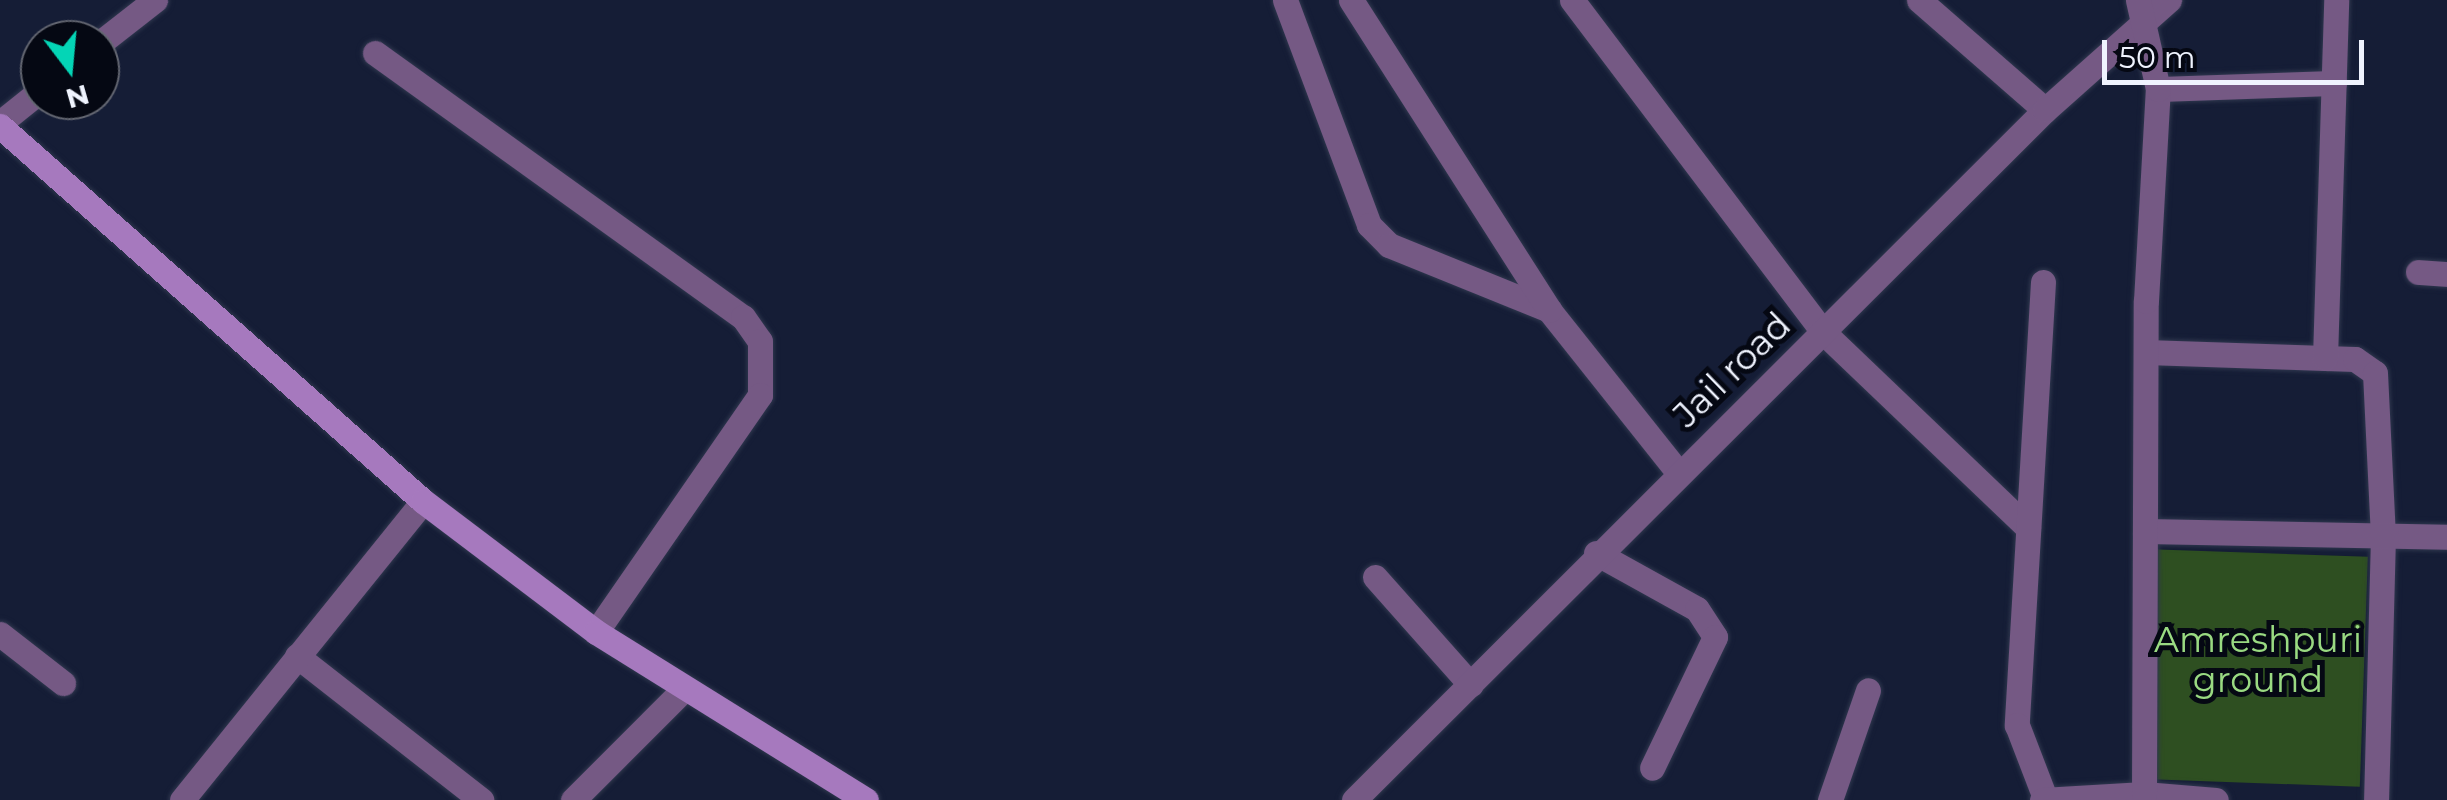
<!DOCTYPE html>
<html>
<head>
<meta charset="utf-8">
<style>
	body { margin:0 }
	#map { position:relative; width:2447px; height:800px; overflow:hidden; background:#151d36; font-family:Montserrat,sans-serif }
	div>[style] { position:absolute }
	[style*='--x'] { left:calc(var(--x)*1px); top:calc(var(--y)*1px); width:calc(var(--w)*1px); rotate:calc(var(--a)*1deg) }
	.green>* { inset:0; background:#2e4f21; transform-origin:0 0 }
	.roads { filter:drop-shadow(0 0 2px #2f374e) drop-shadow(0 0 2px #2f374e) }
	.street>* { height:25px; margin:-12.5px; padding:0 12.5px; transform-origin:12.5px; border-radius:12.5px; background:#755984 }
	.secondary>* { height:25px; margin:-12.5px; padding:0 12.5px; transform-origin:12.5px; border-radius:12.5px; background:#a679be }
	span { translate:-50% -50%; white-space:nowrap; text-align:center; line-height:1.15; -webkit-text-stroke:10px #050813; paint-order:stroke }
	.street-label { font-size:35px; color:#eff3fe }
	.park-label { font-size:35px; color:#9ada82 }
	.north { position:absolute; left:20px; top:20px; width:100px; height:100px; box-sizing:border-box; background:#050813; border:2px solid #636671; border-radius:50%; rotate:164deg; font-size:28px; font-weight:700; line-height:40px; text-align:center; color:#eff3fe }
	.north::after { content:''; display:block; margin:auto; width:35px; height:45px; background:#04d5b6; clip-path:polygon(50% 0,100% 100%,50% 72%,0 100%) }
	.scale { position:absolute; left:2102px; top:40px; width:262px; height:45px; box-sizing:border-box; border:5px solid #eff3fe; border-top:0; padding-left:12px; font-size:30px; line-height:35px; white-space:nowrap; color:#eff3fe; -webkit-text-stroke:8px #050813; paint-order:stroke }
</style>
</head>
<body>
<div id="map">
	<div class="green">
		<div style="left:2145px;top:549px;width:223px;height:230px;rotate:2deg"></div>
	</div>
	<div class="roads">
		<div class="street">
			<div style="--x:1285;--y:0;--w:240;--a:69.5"></div>
			<div style="--x:1369;--y:225;--w:28;--a:45"></div>
			<div style="--x:1389;--y:245;--w:173;--a:22.1"></div>
			<div style="--x:1549;--y:310;--w:207;--a:51.5"></div>
			<div style="--x:1351;--y:0;--w:368;--a:57.4"></div>
			<div style="--x:1572;--y:0;--w:415;--a:52.9"></div>
			<div style="--x:1822;--y:331;--w:285;--a:43.7"></div>
			<div style="--x:1919;--y:0;--w:167;--a:41.1"></div>
			<div style="--x:100;--y:43;--w:70;--a:-38"></div>
			<div style="--x:375;--y:53;--w:453;--a:35.7"></div>
			<div style="--x:743;--y:317;--w:29;--a:55"></div>
			<div style="--x:760;--y:341;--w:54;--a:90"></div>
			<div style="--x:760;--y:395;--w:288;--a:124.7"></div>
			<div style="--x:2158;--y:89;--w:176;--a:-2"></div>
			<div style="--x:0;--y:123;--w:51;--a:-38.7"></div>
			<div style="--x:2418;--y:272;--w:29;--a:4"></div>
			<div style="--x:2043;--y:282;--w:444;--a:93.4"></div>
			<div style="--x:2017;--y:725;--w:78;--a:69"></div>
			<div style="--x:2146;--y:352;--w:209;--a:1.9"></div>
			<div style="--x:2355;--y:359;--w:24;--a:35"></div>
			<div style="--x:2375;--y:373;--w:163;--a:87.2"></div>
			<div style="--x:2383;--y:536;--w:264;--a:91.5"></div>
			<div style="--x:2325;--y:358;--w:358;--a:-88.2"></div>
			<div style="--x:2145;--y:531;--w:302;--a:1.1"></div>
			<div style="--x:1596;--y:553;--w:115;--a:29"></div>
			<div style="--x:1697;--y:609;--w:33;--a:57"></div>
			<div style="--x:1715;--y:637;--w:145;--a:115.7"></div>
			<div style="--x:1375;--y:577;--w:144;--a:48.4"></div>
			<div style="--x:0;--y:634;--w:80;--a:37.9"></div>
			<div style="--x:297;--y:656;--w:234;--a:38"></div>
			<div style="--x:2144;--y:794;--w:72;--a:4.8"></div>
			<div style="--x:182;--y:800;--w:384;--a:-51.1"></div>
			<div style="--x:573;--y:800;--w:157;--a:-45"></div>
			<div style="--x:1354;--y:800;--w:977;--a:-44.96"></div>
			<div style="--x:2045;--y:110;--w:166;--a:-41.6"></div>
			<div style="--x:1830;--y:800;--w:116;--a:-70.9"></div>
			<div style="--x:2042;--y:800;--w:102;--a:-3.4"></div>
			<div style="--x:2144;--y:794;--w:493;--a:-89.8"></div>
			<div style="--x:2146;--y:301;--w:212;--a:-86.8"></div>
			<div style="--x:2158;--y:89;--w:91;--a:-102.7"></div>
		</div>
		<div class="secondary">
			<div style="--x:0;--y:126;--w:565;--a:41.56"></div>
			<div style="--x:423;--y:501;--w:217;--a:37.1"></div>
			<div style="--x:596;--y:632;--w:318;--a:31.9"></div>
		</div>
	</div>
	<div class="street-label">
		<span style="left:1732px;top:370px;rotate:-44deg">Jail road</span>
	</div>
	<div class="park-label">
		<span style="left:2258px;top:660px">Amreshpuri<br>ground</span>
	</div>
	<div class="north">N</div>
	<div class="scale">50 m</div>
</div>
</body>
</html>
